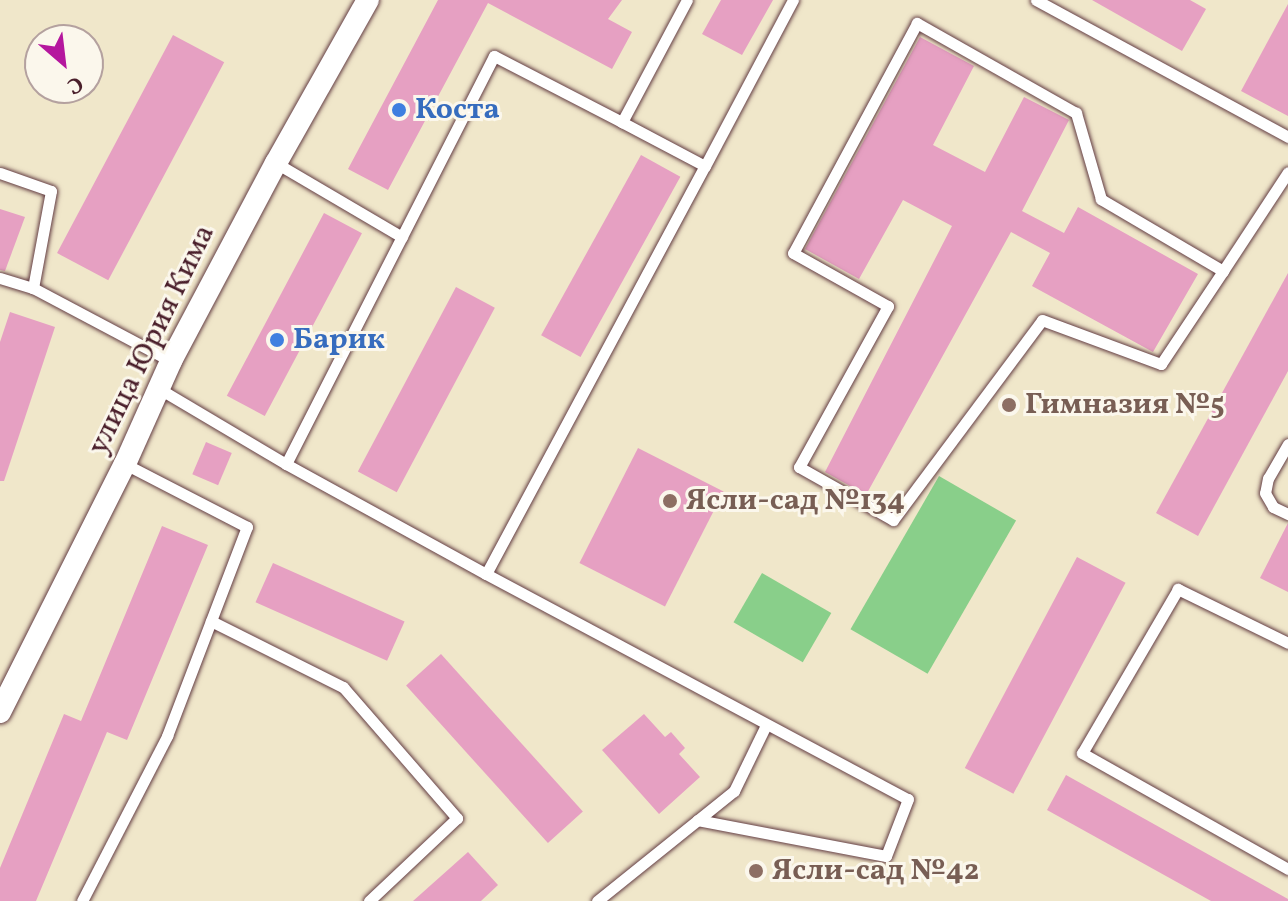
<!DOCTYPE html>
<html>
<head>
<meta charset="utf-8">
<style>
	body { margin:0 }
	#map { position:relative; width:1288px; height:901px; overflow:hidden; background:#f0e7ca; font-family:Vollkorn,serif }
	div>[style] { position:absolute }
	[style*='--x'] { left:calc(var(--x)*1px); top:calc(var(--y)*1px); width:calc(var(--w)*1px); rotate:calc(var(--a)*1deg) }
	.green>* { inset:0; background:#89cf8a; transform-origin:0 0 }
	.building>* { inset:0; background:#e6a0c2; transform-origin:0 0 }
	.roads { filter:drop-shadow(0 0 2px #633d43) drop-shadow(0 0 2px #633d43) }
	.service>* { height:11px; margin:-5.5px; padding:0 5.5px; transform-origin:5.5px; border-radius:5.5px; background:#fff }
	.minor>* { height:22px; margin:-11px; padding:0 11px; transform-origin:11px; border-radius:11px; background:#fff }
	.dots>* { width:22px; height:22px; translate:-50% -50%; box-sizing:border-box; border:4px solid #fbf7ec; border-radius:50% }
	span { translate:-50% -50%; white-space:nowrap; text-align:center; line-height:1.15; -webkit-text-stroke:6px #fbf7ec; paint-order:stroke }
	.shop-label { font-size:30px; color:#366cbe; font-weight:700 }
	.left { translate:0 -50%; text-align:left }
	.street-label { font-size:30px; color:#4a1f2b }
	.education-label { font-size:30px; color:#785e54; font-weight:700 }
	.north { position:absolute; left:24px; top:24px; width:80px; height:80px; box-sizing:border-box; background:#fbf7ec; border:2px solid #b4a19f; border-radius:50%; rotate:152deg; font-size:22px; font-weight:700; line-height:32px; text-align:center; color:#4a1f2b }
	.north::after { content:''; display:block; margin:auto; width:28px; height:36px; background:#b5179e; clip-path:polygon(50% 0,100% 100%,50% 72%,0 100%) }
</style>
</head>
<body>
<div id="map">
	<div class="green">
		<div style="left:939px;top:476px;width:89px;height:177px;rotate:30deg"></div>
		<div style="left:762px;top:573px;width:80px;height:57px;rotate:30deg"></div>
	</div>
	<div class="building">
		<div style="clip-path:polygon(438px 0,622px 0,608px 19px,632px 32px,612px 69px,488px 3px,388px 190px,348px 169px)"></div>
		<div style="clip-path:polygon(721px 0,773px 0,742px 55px,702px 34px)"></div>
		<div style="clip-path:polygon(1092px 0,1190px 0,1206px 9px,1182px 51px)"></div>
		<div style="clip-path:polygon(1288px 4px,1288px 116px,1241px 91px)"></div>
		<div style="left:173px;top:35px;width:58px;height:247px;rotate:28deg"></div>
		<div style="clip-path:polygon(920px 37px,974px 66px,933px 145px,985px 172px,1024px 97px,1069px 120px,1022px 211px,1064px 233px,1078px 207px,1198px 274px,1153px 352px,1032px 286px,1050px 253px,1011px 232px,866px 495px,825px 472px,952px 226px,903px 200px,859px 279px,805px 249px)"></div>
		<div style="left:641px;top:155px;width:45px;height:206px;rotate:29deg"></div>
		<div style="clip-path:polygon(0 209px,25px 217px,5px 271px,0 270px)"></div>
		<div style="left:324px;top:213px;width:43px;height:207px;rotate:28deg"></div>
		<div style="clip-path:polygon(1288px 273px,1288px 371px,1198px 536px,1156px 513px)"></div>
		<div style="left:456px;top:287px;width:44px;height:209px;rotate:28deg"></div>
		<div style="clip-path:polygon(10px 312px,55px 327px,4px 481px,0 481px,0 342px)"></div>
		<div style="left:206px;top:442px;width:28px;height:35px;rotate:23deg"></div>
		<div style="left:638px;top:448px;width:96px;height:129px;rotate:27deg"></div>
		<div style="clip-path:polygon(1288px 523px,1288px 592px,1260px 578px)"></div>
		<div style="clip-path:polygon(162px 526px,208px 545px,127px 740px,107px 732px,36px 901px,0 901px,0 868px,64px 714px,81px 721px)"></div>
		<div style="left:1077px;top:557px;width:55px;height:239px;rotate:28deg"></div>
		<div style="left:273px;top:563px;width:144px;height:43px;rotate:24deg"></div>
		<div style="left:441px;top:654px;width:212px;height:47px;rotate:48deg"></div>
		<div style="clip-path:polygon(644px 714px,665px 737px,671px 732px,685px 748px,679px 754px,700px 777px,659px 814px,602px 750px)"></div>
		<div style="clip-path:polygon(1066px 775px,1288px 899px,1288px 901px,1211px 901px,1047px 810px)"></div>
		<div style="clip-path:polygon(468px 852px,498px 885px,481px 901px,413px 901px)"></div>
	</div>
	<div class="roads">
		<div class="service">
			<div style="--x:1036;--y:0;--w:287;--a:28.5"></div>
			<div style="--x:276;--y:163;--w:146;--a:30.4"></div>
			<div style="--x:705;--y:166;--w:188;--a:-62.1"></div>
			<div style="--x:0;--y:173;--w:54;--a:19.4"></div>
			<div style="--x:51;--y:191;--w:99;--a:100.5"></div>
			<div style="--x:1223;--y:271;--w:142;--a:-149.5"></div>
			<div style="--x:1101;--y:199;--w:90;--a:-106.2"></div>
			<div style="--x:1076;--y:113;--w:183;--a:-150.5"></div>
			<div style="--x:917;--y:23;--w:261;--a:118.3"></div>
			<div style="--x:793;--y:253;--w:109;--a:29.2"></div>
			<div style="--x:888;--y:306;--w:184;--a:118.9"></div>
			<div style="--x:799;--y:467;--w:108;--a:29.4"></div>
			<div style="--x:893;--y:520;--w:249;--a:-53.3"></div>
			<div style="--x:1042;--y:320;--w:127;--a:20.3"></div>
			<div style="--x:1161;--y:364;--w:112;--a:-56.3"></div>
			<div style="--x:1223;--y:271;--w:118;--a:-56.7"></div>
			<div style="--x:0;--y:278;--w:34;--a:17"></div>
			<div style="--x:33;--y:288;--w:156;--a:27.9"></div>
			<div style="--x:158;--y:388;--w:149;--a:30.7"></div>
			<div style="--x:286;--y:464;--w:228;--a:28.8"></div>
			<div style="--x:486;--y:574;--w:478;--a:28.1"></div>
			<div style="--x:908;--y:799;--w:61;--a:111.1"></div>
			<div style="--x:886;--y:856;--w:192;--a:-169.2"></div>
			<div style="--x:1288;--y:444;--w:39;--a:120"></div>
			<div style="--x:1268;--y:478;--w:15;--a:101"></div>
			<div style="--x:1265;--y:493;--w:16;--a:60"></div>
			<div style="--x:1273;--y:507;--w:17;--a:25"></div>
			<div style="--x:286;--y:464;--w:458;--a:-63"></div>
			<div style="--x:494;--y:56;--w:144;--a:27.3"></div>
			<div style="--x:486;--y:574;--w:463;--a:-61.8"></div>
			<div style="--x:705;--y:166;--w:94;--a:-152.1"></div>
			<div style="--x:622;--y:122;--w:138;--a:-62"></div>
			<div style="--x:211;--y:621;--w:148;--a:26.6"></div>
			<div style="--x:343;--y:687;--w:174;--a:49"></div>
			<div style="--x:457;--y:818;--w:121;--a:136.7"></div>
			<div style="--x:1288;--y:643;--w:123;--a:-153.9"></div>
			<div style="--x:1178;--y:589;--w:190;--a:120.3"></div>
			<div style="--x:1082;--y:753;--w:236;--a:29.4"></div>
			<div style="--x:82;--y:901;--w:186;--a:-62.7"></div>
			<div style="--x:167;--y:736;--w:224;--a:-69.1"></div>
			<div style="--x:247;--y:527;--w:137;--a:-152.7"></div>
			<div style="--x:597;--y:901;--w:176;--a:-38.8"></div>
			<div style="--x:734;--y:791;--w:73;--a:-64.1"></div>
		</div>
		<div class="minor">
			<div style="--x:0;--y:712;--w:278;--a:-63.3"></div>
			<div style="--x:125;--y:464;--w:113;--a:-65.9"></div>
			<div style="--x:171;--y:361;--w:224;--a:-62.1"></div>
			<div style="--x:276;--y:163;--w:187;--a:-60.6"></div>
		</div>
	</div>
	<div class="dots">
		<div style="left:399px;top:110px;background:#3f7fe0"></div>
		<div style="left:277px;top:340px;background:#3f7fe0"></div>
		<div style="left:1009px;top:405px;background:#8d6e63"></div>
		<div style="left:670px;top:501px;background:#8d6e63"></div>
		<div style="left:756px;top:871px;background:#8d6e63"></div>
	</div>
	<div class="shop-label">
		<span class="left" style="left:415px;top:110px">Коста</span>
		<span class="left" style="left:293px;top:340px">Барик</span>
	</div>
	<div class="street-label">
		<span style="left:152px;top:340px;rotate:-64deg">улица Юрия Кима</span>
	</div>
	<div class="education-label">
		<span class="left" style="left:1025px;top:405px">Гимназия №5</span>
		<span class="left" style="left:686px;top:501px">Ясли-сад №134</span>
		<span class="left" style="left:772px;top:871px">Ясли-сад №42</span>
	</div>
	<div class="north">С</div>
</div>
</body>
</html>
